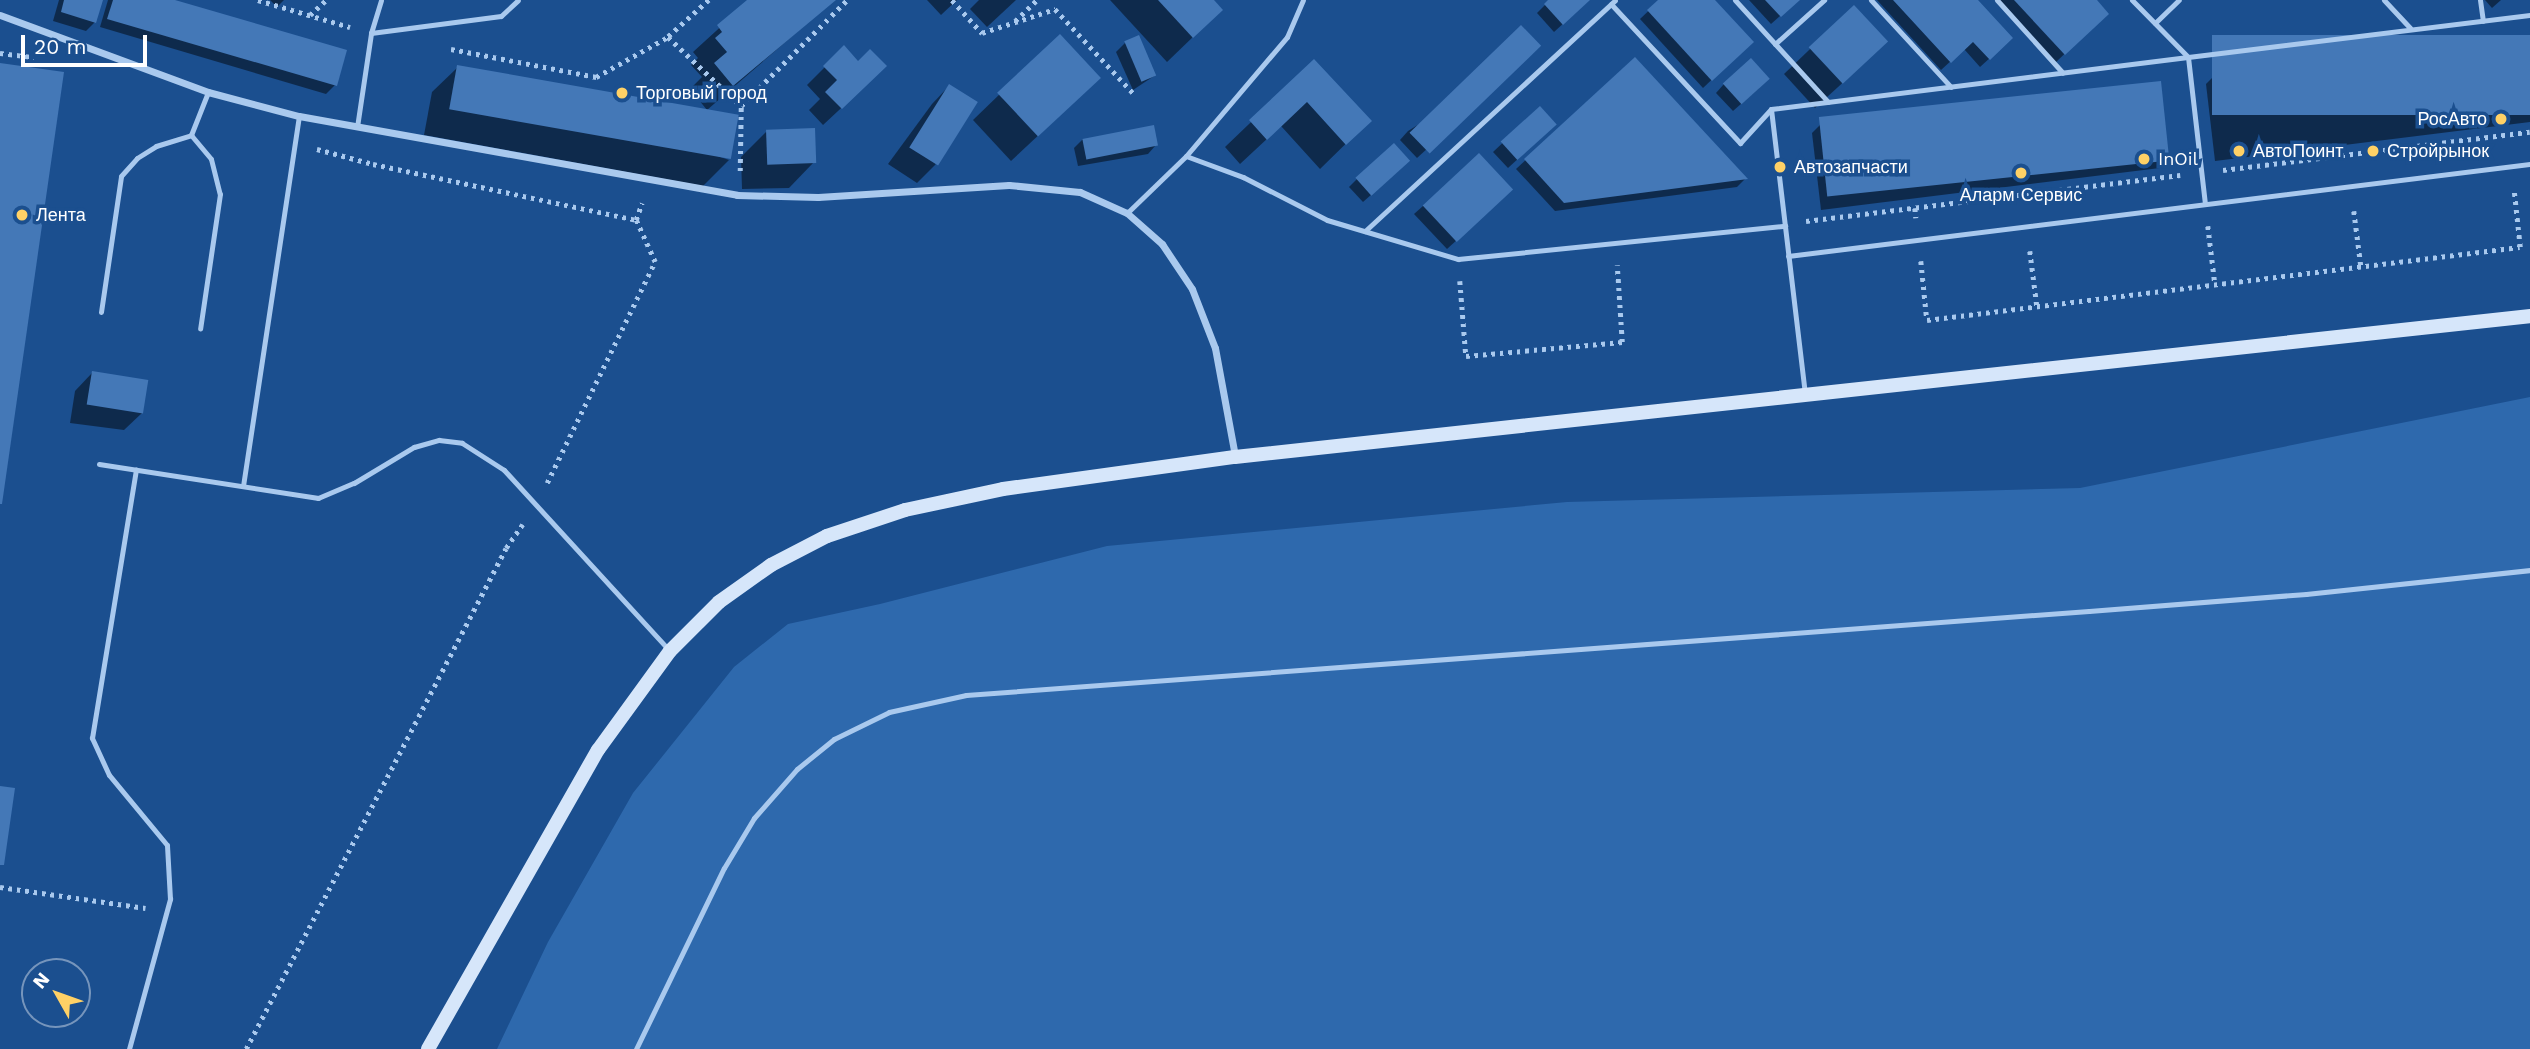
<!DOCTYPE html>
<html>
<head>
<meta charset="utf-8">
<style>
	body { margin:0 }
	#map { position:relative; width:2530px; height:1049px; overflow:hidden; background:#1b4f8f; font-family:"Work Sans",sans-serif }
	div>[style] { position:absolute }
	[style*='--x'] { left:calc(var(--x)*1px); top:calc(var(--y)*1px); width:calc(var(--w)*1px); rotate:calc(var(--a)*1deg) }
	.green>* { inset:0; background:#2e69ad }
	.shadow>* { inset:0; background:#0007 }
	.building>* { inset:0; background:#4478b7; transform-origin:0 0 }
	.path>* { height:4.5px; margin-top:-2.25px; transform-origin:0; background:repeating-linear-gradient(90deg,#a9c9ee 0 3.5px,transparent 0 8.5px) }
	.lane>* { height:5px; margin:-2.5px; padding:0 2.5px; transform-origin:2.5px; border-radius:2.5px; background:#a9c9ee }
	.street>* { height:7px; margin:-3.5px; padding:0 3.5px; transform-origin:3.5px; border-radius:3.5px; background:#a9c9ee }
	.secondary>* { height:14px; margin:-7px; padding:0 7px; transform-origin:7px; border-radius:7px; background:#d6e6fa }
	.dots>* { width:19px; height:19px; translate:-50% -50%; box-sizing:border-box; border:4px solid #1b4f8f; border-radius:50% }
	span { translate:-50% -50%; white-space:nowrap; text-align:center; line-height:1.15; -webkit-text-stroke:7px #1b4f8f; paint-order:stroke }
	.poi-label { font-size:18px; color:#fff }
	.left { translate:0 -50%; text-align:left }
	.right { translate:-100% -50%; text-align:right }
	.north { position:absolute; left:21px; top:958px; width:70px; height:70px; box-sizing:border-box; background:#1b4f8f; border:2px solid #7695bc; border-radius:50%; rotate:310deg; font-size:19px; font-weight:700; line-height:28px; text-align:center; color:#fff }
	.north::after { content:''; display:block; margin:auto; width:24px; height:32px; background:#ffd166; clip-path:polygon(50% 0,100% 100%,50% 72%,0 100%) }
	.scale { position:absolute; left:21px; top:35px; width:126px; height:32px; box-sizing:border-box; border:4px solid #fff; border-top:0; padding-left:9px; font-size:21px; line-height:24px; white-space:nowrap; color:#fff; -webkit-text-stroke:5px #1b4f8f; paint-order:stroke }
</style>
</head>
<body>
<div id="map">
	<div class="green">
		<div style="clip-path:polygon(2530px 397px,2530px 1049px,497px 1049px,548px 942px,633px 793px,734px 667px,788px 624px,880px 604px,1107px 546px,1567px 502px,2080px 488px)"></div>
	</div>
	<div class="shadow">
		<div style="clip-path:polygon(59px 0,101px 0,95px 22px,86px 31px,53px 21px)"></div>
		<div style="clip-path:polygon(108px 0,168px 0,335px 85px,326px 94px,100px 27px)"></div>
		<div style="clip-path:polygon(270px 0,284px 0,277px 7px)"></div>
		<div style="clip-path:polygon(750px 0,834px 0,707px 110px,690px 89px,702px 77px,691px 65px,698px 58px,693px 52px)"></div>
		<div style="clip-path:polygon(927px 0,957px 0,941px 15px)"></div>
		<div style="clip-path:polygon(979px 0,1016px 0,987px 27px,970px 9px)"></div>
		<div style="clip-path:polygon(1110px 0,1211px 0,1195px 35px,1167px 62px)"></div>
		<div style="clip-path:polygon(1550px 0,1589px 0,1554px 32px,1537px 13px)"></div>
		<div style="clip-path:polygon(1660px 0,1713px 0,1743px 50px,1703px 88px,1640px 19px)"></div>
		<div style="clip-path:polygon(1749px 0,1798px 0,1771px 24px)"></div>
		<div style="clip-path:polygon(1877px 0,1976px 0,2002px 47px,1980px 67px,1964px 49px,1941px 70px)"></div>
		<div style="clip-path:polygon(1997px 0,2094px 0,2098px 22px,2055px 63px)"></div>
		<div style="clip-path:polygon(2485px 0,2501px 0,2492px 8px)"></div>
		<div style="clip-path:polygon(1854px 7px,1860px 67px,1815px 108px,1784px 74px)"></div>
		<div style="clip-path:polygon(1060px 36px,1073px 103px,1011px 161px,973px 120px)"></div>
		<div style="clip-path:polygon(2530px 36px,2530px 122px,2215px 161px,2206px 84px,2215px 75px)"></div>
		<div style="clip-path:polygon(1138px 38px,1154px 76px,1133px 90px,1116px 52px,1125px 43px)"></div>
		<div style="clip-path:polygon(844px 48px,867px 84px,823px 125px,809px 110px,820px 99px,807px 85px)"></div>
		<div style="clip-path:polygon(1530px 55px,1417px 158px,1400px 140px,1408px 131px)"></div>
		<div style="clip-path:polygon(1635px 59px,1745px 179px,1737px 187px,1555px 211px,1516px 169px)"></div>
		<div style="clip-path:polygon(1314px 62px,1369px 121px,1320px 169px,1281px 126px,1240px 164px,1225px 147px)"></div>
		<div style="clip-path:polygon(458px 67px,729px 160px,703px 186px,424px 135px,432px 92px)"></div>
		<div style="clip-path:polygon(1724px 84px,1759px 88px,1733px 111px,1716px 93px)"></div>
		<div style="clip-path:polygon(949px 86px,976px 103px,935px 165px,917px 183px,888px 164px,932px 104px)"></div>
		<div style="clip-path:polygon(1540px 108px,1546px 133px,1508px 168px,1493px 152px)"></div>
		<div style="clip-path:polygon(1821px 124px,2168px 159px,2160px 168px,1821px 210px,1812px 133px)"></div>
		<div style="clip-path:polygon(766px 132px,814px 162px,789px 188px,742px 189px,741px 157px)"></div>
		<div style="clip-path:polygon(1083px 139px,1156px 145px,1148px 154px,1078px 166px,1074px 148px)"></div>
		<div style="clip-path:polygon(1399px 170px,1363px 202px,1349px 187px,1357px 179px)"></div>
		<div style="clip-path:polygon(1502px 199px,1447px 249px,1414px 214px,1423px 206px)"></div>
		<div style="clip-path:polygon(92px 373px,142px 413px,124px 430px,70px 423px,75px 391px)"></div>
	</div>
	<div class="building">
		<div style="clip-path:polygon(64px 0,103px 0,96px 23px,61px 12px)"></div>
		<div style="clip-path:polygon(113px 0,175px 0,347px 50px,337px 86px,107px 19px)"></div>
		<div style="clip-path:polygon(747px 0,836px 0,733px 86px,714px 63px,727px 52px,715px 38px,722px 32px,717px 25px)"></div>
		<div style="clip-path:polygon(1158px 0,1214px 0,1223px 10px,1193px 38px)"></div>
		<div style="clip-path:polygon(1548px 0,1590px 0,1563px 25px,1544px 4px)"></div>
		<div style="clip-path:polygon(1658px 0,1715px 0,1754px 42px,1712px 81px,1647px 10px)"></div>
		<div style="clip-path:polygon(1765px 0,1800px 0,1781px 17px)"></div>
		<div style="clip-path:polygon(1893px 0,1978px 0,2013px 38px,1990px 60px,1973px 42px,1951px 63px)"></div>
		<div style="clip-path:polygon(2014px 0,2097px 0,2109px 14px,2065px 55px)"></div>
		<div style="left:1854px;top:5px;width:50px;height:62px;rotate:47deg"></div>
		<div style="left:1521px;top:25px;width:29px;height:155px;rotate:46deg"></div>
		<div style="left:1060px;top:34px;width:60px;height:86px;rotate:47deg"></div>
		<div style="left:1139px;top:35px;width:44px;height:16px;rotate:67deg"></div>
		<div style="left:2530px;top:35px;width:80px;height:318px;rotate:90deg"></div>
		<div style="clip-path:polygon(844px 45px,858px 61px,870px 49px,887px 66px,842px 109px,825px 92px,837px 80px,823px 66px)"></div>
		<div style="clip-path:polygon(1635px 57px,1748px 179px,1564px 203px,1524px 159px)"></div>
		<div style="left:1751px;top:58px;width:28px;height:38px;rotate:48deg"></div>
		<div style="clip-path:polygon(1314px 59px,1372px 121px,1346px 145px,1307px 102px,1267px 140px,1249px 120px)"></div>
		<div style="clip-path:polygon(0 63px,64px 72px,2px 504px,0 504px)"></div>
		<div style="left:457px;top:65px;width:286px;height:45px;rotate:10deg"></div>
		<div style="left:2161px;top:81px;width:80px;height:344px;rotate:84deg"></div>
		<div style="left:949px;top:84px;width:34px;height:75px;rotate:32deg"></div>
		<div style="left:1540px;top:106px;width:25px;height:53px;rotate:48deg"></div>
		<div style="left:1154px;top:125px;width:21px;height:73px;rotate:79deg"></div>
		<div style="left:815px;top:128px;width:35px;height:49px;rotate:88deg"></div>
		<div style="left:1394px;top:143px;width:24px;height:52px;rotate:48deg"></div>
		<div style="left:1479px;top:153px;width:50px;height:77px;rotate:47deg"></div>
		<div style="left:92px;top:371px;width:57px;height:34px;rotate:9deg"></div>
		<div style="clip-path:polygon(0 786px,15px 788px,4px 865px,0 865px)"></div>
	</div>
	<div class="path">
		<div style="--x:258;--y:0;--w:96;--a:16.4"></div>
		<div style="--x:709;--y:0;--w:55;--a:137.9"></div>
		<div style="--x:668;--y:37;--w:100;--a:43.4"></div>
		<div style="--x:952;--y:0;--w:45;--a:47.7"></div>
		<div style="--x:982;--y:33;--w:77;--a:-18.2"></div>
		<div style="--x:1055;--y:9;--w:117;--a:47.1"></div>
		<div style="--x:310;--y:15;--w:22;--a:-43"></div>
		<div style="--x:1015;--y:21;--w:30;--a:-44"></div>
		<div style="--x:451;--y:49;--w:148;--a:10.9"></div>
		<div style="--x:596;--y:77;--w:82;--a:-29.1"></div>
		<div style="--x:0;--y:53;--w:34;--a:7"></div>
		<div style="--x:317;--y:149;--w:58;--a:15"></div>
		<div style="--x:373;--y:164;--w:269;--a:12"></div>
		<div style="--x:636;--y:220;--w:18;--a:-71"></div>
		<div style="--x:2223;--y:170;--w:309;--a:-7.1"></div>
		<div style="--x:740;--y:171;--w:65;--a:-89.1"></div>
		<div style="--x:741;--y:106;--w:150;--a:-45"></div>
		<div style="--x:1915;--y:208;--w:10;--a:84"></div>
		<div style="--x:2354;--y:211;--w:55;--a:82.7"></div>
		<div style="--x:1806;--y:221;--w:377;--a:-7"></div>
		<div style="--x:2208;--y:226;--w:58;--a:83.1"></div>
		<div style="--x:2030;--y:251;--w:55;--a:82.7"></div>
		<div style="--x:1921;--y:261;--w:59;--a:84.2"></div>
		<div style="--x:1927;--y:320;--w:597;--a:-7.02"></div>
		<div style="--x:2520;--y:247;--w:56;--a:-96.1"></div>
		<div style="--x:1460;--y:281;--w:75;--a:85.4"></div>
		<div style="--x:1466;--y:356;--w:157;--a:-5.1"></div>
		<div style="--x:1622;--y:342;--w:77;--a:-93.7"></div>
		<div style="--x:547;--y:483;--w:246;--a:-64"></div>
		<div style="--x:655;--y:262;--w:46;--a:-114.3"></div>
		<div style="--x:0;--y:887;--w:147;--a:8.2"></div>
		<div style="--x:246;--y:1049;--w:564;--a:-62.57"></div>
		<div style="--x:506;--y:548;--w:29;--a:-55"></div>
	</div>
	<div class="lane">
		<div style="--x:1735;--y:0;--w:138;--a:47.6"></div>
		<div style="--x:1871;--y:0;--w:118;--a:47.4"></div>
		<div style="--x:1997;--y:0;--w:98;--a:47.9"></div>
		<div style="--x:2132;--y:0;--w:80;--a:45.5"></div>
		<div style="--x:2384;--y:0;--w:38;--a:47"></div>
		<div style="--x:2480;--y:0;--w:21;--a:82"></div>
		<div style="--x:1611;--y:4;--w:190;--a:47.1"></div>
		<div style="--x:1740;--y:143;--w:46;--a:-47.6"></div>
		<div style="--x:1771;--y:109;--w:420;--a:-7.1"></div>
		<div style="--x:2155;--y:23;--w:33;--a:-44"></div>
		<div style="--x:371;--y:33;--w:131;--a:-7.5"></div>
		<div style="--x:501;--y:16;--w:23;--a:-43"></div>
		<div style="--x:1775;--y:44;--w:66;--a:-41.9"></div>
		<div style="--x:1771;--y:109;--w:287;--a:83.2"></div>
		<div style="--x:357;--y:127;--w:95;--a:-81.5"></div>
		<div style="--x:371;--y:33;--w:34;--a:-73"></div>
		<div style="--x:191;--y:135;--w:31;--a:50"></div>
		<div style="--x:211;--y:159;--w:36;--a:76"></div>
		<div style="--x:220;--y:194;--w:136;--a:98.4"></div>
		<div style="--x:1186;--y:156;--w:61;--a:20.2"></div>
		<div style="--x:1243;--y:177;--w:94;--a:27.1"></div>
		<div style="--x:1327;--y:220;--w:137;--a:16.6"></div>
		<div style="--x:1458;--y:259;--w:329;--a:-5.8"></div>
		<div style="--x:2205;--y:204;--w:148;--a:-96.6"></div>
		<div style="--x:2188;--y:57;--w:345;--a:-7"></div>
		<div style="--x:1127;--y:213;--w:82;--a:-44"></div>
		<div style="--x:1186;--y:156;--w:156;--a:-49.7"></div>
		<div style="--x:1287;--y:37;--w:40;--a:-66.6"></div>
		<div style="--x:1365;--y:231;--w:340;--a:-42.7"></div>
		<div style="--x:1788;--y:256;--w:748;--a:-7.07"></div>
		<div style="--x:101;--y:312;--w:137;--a:-81.6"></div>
		<div style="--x:121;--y:176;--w:24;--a:-48"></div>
		<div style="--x:137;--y:158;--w:22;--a:-32"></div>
		<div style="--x:156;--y:146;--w:37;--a:-17"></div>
		<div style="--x:191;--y:135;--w:46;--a:-68.4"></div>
		<div style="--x:99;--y:464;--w:222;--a:8.8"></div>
		<div style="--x:318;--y:498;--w:39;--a:-23"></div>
		<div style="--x:354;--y:483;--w:70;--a:-31"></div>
		<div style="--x:414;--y:447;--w:26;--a:-16"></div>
		<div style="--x:439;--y:440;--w:23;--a:7"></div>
		<div style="--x:462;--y:443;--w:50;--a:32.7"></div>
		<div style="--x:504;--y:470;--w:243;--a:47.5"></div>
		<div style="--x:243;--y:486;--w:374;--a:-81.4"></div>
		<div style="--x:129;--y:1049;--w:156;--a:-74.7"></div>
		<div style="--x:170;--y:899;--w:54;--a:-93.2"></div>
		<div style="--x:167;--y:845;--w:91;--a:-129.6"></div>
		<div style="--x:109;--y:775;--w:41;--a:-114.7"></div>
		<div style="--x:92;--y:738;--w:272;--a:-80.7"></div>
		<div style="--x:636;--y:1049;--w:201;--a:-64.1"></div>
		<div style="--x:724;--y:868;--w:58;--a:-59"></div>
		<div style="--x:754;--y:818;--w:65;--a:-48.7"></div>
		<div style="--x:797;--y:769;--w:48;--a:-39"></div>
		<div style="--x:834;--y:739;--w:61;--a:-26.1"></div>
		<div style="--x:889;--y:712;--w:79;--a:-12.4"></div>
		<div style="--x:966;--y:695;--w:1126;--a:-4.28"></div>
		<div style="--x:2089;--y:611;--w:218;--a:-4.5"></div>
		<div style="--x:2306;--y:594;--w:225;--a:-6.1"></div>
	</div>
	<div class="street">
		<div style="--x:0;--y:15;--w:222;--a:20.3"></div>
		<div style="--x:208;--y:92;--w:94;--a:14.8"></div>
		<div style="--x:299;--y:116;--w:445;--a:10.2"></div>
		<div style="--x:737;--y:195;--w:81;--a:1.4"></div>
		<div style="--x:818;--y:197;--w:191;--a:-3.6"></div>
		<div style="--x:1009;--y:185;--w:71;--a:5.6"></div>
		<div style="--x:1080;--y:192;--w:51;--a:24.1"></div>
		<div style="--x:1127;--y:213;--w:47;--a:41.5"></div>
		<div style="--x:1162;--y:244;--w:54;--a:56.3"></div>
		<div style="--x:1192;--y:289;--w:63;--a:68.7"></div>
		<div style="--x:1215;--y:348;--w:110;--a:79.5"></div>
	</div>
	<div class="secondary">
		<div style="--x:428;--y:1049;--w:344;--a:-60.4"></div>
		<div style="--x:598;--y:750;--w:122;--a:-54"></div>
		<div style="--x:670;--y:651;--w:69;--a:-45"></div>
		<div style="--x:719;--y:602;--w:64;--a:-35.4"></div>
		<div style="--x:771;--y:565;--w:63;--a:-27.4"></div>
		<div style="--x:827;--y:536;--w:82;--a:-18.4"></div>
		<div style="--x:905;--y:510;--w:100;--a:-12.1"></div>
		<div style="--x:1003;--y:489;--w:234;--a:-7.9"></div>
		<div style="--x:1235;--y:457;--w:1303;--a:-6.21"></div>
	</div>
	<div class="dots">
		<div style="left:622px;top:93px;background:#ffd166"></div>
		<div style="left:2501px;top:119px;background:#ffd166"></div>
		<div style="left:2239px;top:151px;background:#ffd166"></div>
		<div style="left:2373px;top:151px;background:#ffd166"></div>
		<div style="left:2144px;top:159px;background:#ffd166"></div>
		<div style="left:1780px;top:167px;background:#ffd166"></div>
		<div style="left:2021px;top:173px;background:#ffd166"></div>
		<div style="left:22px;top:215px;background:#ffd166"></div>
	</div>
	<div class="poi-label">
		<span class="left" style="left:636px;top:93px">Торговый город</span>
		<span class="right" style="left:2487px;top:119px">РосАвто</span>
		<span class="left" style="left:2253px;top:151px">АвтоПоинт</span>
		<span class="left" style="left:2387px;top:151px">Стройрынок</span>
		<span class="left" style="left:2158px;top:159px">InOil</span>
		<span class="left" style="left:1794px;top:167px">Автозапчасти</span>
		<span style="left:2021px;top:195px">Аларм Сервис</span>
		<span class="left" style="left:36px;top:215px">Лента</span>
	</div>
	<div class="north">N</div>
	<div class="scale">20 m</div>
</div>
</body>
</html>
